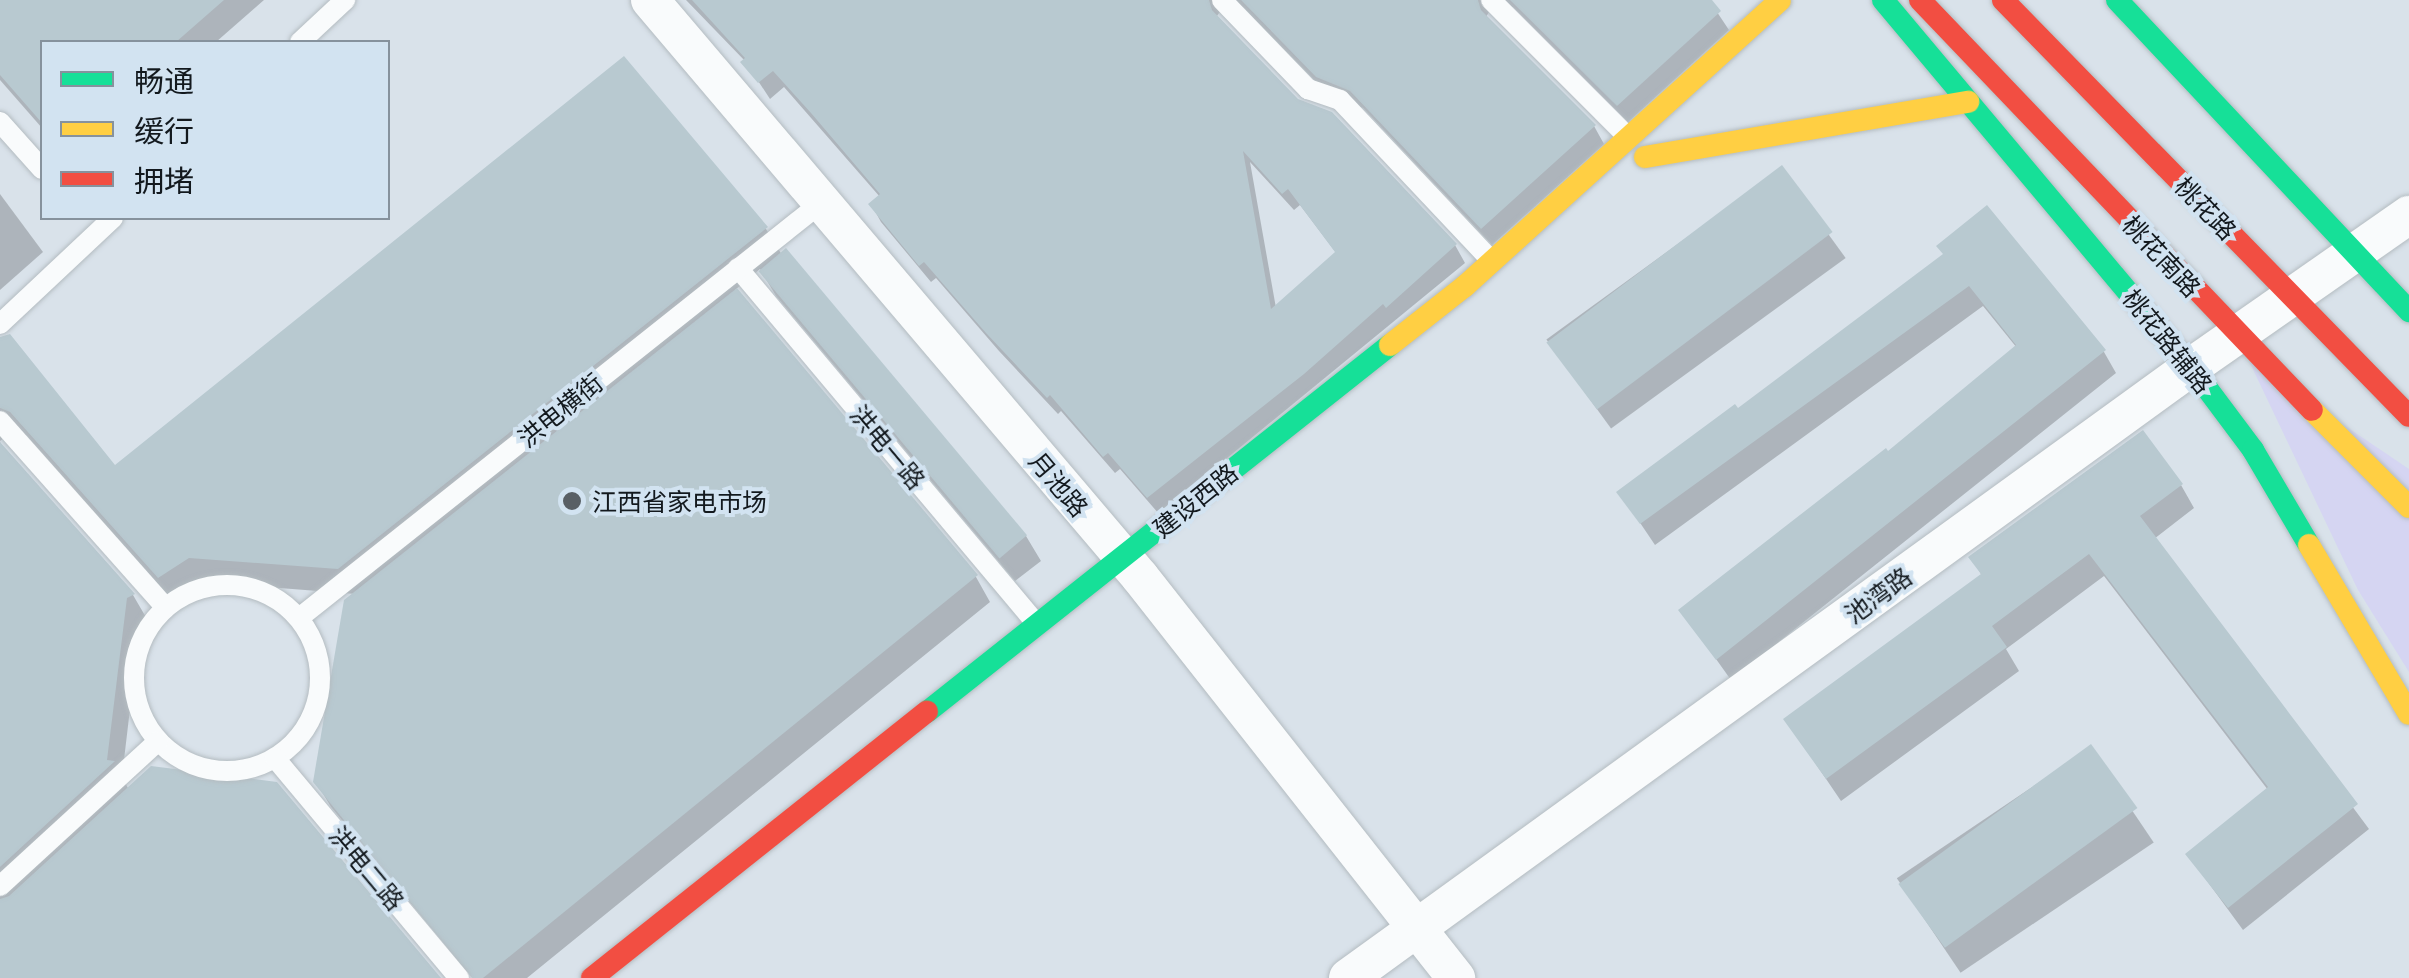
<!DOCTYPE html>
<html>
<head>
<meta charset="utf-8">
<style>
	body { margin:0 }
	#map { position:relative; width:2409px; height:978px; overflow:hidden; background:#d9e2ea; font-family:Commissioner,"Noto Sans SC",sans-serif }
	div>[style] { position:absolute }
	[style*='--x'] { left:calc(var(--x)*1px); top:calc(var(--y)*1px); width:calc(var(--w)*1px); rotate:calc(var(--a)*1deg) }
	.green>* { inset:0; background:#d5d5f2 }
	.shadow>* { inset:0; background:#0003; transform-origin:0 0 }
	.building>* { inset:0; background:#b8c9d0; transform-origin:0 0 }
	.roads { filter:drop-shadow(0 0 2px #b4bcc1) drop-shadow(0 0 2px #b4bcc1) }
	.lane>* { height:20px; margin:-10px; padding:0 10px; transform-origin:10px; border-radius:10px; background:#f9fbfc }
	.lane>.ring { margin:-10px; padding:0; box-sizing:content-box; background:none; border:20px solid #f9fbfc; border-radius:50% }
	.street>* { height:38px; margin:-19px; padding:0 19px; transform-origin:19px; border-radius:19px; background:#f9fbfc }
	.fast>* { height:22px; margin:-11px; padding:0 11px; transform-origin:11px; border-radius:11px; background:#16e098 }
	.slow>* { height:22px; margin:-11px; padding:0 11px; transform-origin:11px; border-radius:11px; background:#ffcf43 }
	.jam>* { height:22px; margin:-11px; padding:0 11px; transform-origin:11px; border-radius:11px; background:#f24e42 }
	.dots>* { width:28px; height:28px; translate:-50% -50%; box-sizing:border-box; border:5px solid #d2e3f1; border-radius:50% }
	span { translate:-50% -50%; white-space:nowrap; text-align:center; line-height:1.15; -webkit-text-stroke:8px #d2e3f1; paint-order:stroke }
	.street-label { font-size:25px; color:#13191e }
	.poi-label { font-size:25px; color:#13191e }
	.left { translate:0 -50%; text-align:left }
	.legend { position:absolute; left:40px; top:40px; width:350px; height:180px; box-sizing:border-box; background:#d2e3f1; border:2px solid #86929d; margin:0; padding:12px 18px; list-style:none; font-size:30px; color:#13191e }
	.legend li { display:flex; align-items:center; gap:20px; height:50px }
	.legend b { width:50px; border:2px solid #86929d }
</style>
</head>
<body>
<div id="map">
	<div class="green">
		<div style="clip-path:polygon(2249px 361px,2409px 469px,2409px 672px,2358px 590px)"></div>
	</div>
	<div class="shadow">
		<div style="clip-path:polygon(0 0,264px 0,216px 42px,42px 42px,42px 128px,0 80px)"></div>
		<div style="clip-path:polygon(evenodd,686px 0,1709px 0,1729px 30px,1628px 122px,1513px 7px,1492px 7px,1486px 17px,1594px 126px,1604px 144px,1492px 245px,1363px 108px,1328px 94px,1243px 7px,1223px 7px,1217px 16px,1297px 101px,1455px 245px,1465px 263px,1159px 514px,1120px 469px,1115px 473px,1061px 411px,1058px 414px,999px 351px,936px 278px,931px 282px,881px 222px,871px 204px,880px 197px,784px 87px,770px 99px,745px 61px,686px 0,1250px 162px,1294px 210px,1300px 205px,1337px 254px,1276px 308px,1250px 162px)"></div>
		<div style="clip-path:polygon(623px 59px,766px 229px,782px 255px,1026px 536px,1041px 561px,1015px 581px,776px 296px,760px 269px,735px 290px,976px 577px,990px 602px,527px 978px,473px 978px,331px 807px,316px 782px,356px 594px,204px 582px,174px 602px,27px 436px,13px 431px,0 441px,1px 447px,133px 595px,147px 619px,140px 624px,122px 777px,129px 790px,441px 978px,0 978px,0 349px,114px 468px)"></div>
		<div style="left:1781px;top:169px;width:110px;height:290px;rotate:54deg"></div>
		<div style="clip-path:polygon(0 194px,43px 252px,0 290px)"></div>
		<div style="clip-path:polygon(1986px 208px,2104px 352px,2116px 373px,1731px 680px,1681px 610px,1887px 454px,2017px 348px,1983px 306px,1655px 545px,1620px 493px,1737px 412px,1945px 256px)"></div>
		<div style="clip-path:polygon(2181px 485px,2194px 508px,2154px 539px,2369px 829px,2243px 930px,2188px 855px,2268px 790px,2104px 576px,2006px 649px,2019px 671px,1841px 801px,1786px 720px,1982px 576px,1972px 558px)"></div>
		<div style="left:2090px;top:748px;width:114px;height:233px;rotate:56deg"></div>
	</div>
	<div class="building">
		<div style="clip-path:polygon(0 0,224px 0,176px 42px,42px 42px,42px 123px,0 75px)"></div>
		<div style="clip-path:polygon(evenodd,692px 0,1209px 0,1212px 10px,1298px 99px,1332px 112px,1457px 244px,1386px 308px,1383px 304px,1304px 374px,1147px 498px,1108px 453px,1103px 457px,1050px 395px,1047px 398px,986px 333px,924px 262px,919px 266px,868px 204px,880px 194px,811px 113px,773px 71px,758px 83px,740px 62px,745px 58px,692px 0,1243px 151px,1282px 194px,1288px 189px,1335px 252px,1271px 309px,1243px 151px)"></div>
		<div style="clip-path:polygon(1241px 0,1478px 0,1481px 10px,1596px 125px,1481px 229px,1350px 91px,1316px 77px)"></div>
		<div style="clip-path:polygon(1510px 0,1712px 0,1721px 11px,1617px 106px)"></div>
		<div style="clip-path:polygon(624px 56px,768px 227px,338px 569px,189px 558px,158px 578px,10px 412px,0 408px,0 337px,10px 334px,115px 465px)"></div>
		<div style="left:1782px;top:165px;width:84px;height:295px;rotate:53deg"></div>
		<div style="clip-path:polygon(1987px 205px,2106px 350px,1716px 660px,1678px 610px,1886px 448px,1888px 451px,2016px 345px,1969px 286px,1640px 524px,1616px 492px,1735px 404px,1738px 408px,1943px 254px,1936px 246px)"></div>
		<div style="left:786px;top:248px;width:375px;height:36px;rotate:50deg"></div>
		<div style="clip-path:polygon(737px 288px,978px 575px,483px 978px,472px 978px,313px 782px,344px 600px)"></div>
		<div style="clip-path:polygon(2143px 430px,2183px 484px,2140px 516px,2358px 804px,2228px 908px,2185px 854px,2268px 787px,2089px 554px,1992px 626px,2007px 647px,1826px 779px,1783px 719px,1981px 574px,1968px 557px)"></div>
		<div style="clip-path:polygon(0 442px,135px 594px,127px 598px,107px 760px,115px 761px,0 867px)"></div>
		<div style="left:2091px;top:744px;width:79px;height:238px;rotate:54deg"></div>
		<div style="clip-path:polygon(151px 766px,277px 782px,441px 978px,0 978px,0 899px,9px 896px)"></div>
	</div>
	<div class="roads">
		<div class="lane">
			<div style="--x:1222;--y:0;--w:124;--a:46"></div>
			<div style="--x:1308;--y:89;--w:34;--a:19"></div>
			<div style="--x:1340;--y:100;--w:220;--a:46.7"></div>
			<div style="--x:1491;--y:0;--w:192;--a:45"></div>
			<div style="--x:300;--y:42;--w:62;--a:-43"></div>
			<div style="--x:0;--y:122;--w:63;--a:48.2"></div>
			<div style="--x:738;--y:268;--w:463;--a:50"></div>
			<div style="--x:0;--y:324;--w:155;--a:-43.2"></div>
			<div style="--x:0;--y:421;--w:249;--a:48.4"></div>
			<div class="ring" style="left:134px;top:585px;width:166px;height:166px"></div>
			<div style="--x:299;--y:618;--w:667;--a:-38.49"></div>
			<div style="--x:275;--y:758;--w:287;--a:50.1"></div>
			<div style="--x:0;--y:886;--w:214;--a:-42.5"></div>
		</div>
		<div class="street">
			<div style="--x:650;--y:0;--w:757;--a:49.66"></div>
			<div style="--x:1140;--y:577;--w:511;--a:51.76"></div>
			<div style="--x:1348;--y:978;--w:1041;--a:-35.93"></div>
			<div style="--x:2191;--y:367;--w:266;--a:-34.9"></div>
		</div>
		<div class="fast">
			<div style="--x:1883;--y:0;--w:479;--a:50"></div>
			<div style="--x:2191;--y:367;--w:104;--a:53.2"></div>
			<div style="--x:2253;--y:450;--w:110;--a:59.5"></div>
			<div style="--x:2117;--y:0;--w:427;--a:46.8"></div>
			<div style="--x:927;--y:712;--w:591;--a:-38.4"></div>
		</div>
		<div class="slow">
			<div style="--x:1645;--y:157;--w:328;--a:-9.7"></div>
			<div style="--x:1390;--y:345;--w:95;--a:-38.2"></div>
			<div style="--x:1465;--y:286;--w:425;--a:-42.2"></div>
			<div style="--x:2312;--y:410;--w:137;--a:45"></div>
			<div style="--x:2309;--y:545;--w:196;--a:59.4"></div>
		</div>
		<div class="jam">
			<div style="--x:1920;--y:0;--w:567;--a:46.29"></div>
			<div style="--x:2003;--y:0;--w:581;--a:45.7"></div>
			<div style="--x:592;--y:978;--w:428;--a:-38.5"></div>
		</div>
	</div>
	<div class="dots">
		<div style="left:572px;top:501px;background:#585f65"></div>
	</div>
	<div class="street-label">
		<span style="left:2206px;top:208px;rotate:46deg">桃花路</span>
		<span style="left:2162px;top:256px;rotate:47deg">桃花南路</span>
		<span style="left:2168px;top:341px;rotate:51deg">桃花路辅路</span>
		<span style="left:560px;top:410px;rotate:-39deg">洪电横街</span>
		<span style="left:888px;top:447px;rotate:50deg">洪电一路</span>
		<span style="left:1059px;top:484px;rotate:50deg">月池路</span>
		<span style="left:1195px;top:500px;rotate:-39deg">建设西路</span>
		<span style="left:1878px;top:595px;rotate:-36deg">池湾路</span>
		<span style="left:367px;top:868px;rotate:50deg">洪电二路</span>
	</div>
	<div class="poi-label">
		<span class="left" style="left:592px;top:501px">江西省家电市场</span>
	</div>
	<ul class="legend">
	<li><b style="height:12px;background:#16e098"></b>畅通</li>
	<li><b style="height:12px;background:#ffcf43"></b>缓行</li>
	<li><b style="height:12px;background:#f24e42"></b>拥堵</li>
	</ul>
</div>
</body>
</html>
